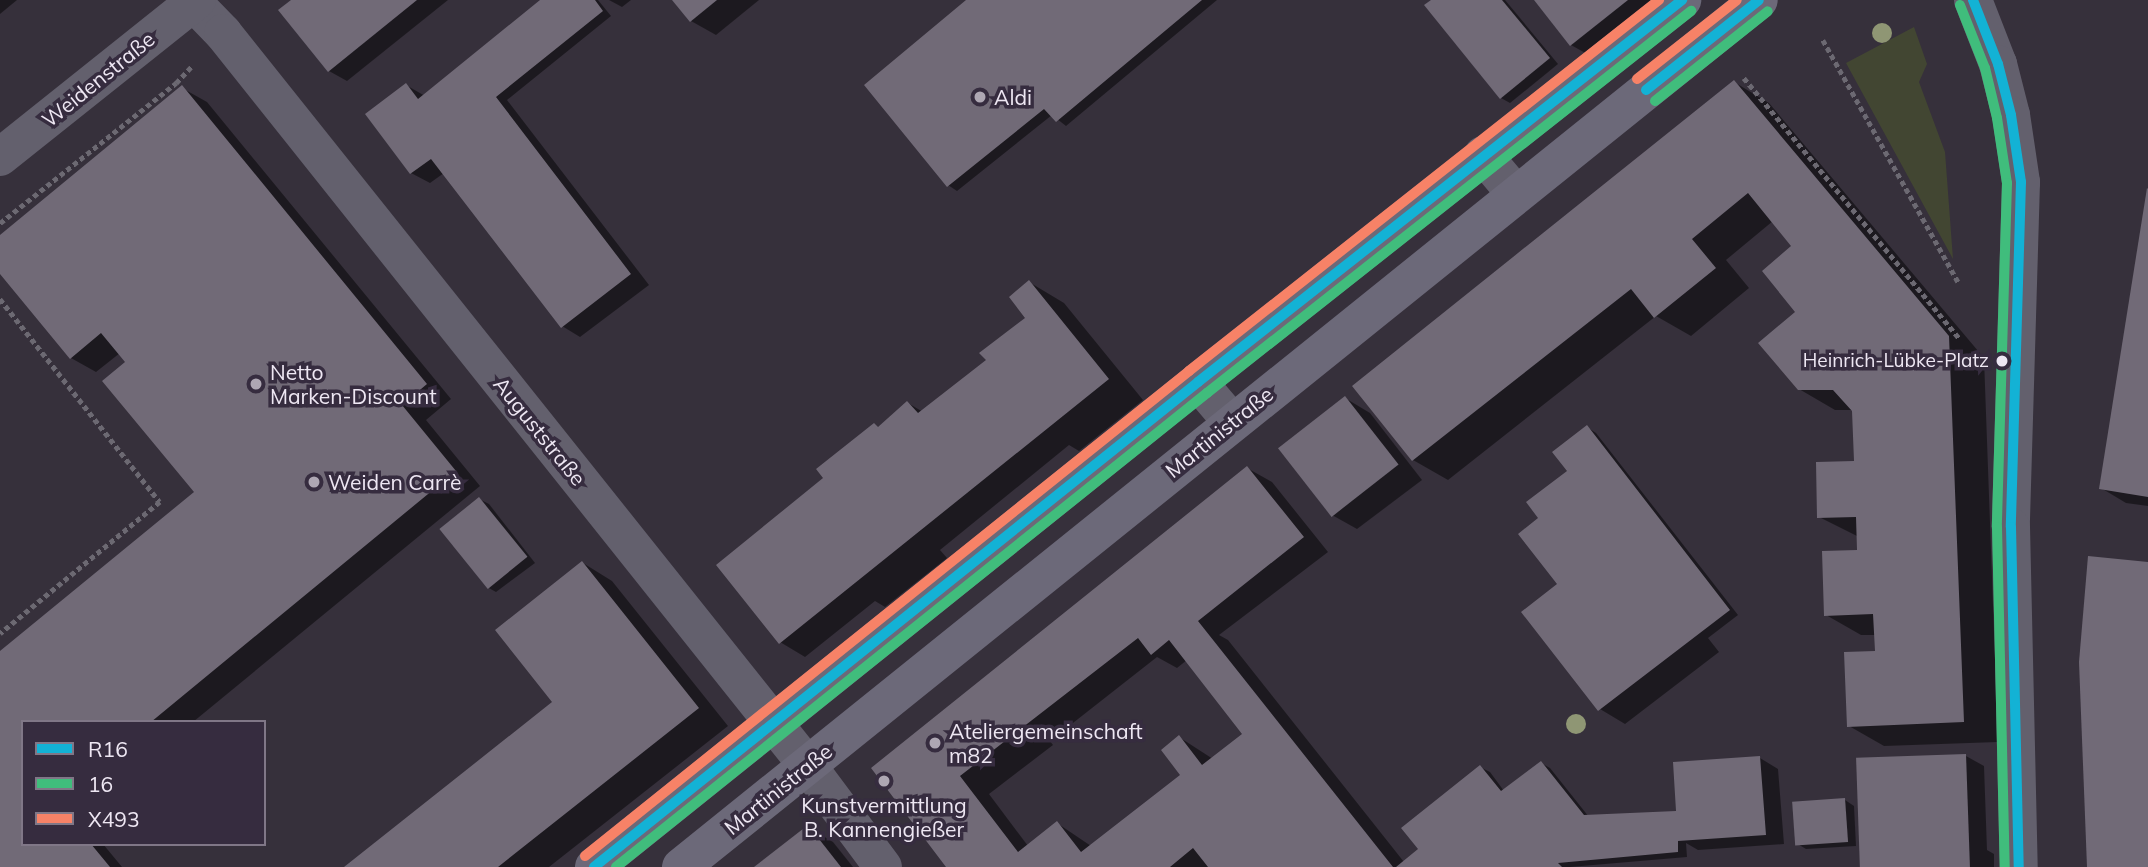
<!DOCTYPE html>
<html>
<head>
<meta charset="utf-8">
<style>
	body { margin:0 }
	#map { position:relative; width:2148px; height:867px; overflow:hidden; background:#36303b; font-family:Mulish,sans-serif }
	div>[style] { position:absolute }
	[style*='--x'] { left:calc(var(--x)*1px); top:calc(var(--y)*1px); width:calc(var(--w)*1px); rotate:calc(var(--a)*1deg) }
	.green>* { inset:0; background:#424632 }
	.shadow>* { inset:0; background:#0007 }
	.building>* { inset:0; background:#716a77; transform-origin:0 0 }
	.path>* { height:4.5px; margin-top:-2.25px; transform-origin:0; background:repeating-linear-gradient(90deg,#6c6972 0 5px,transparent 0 8.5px) }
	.minor>* { height:38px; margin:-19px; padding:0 19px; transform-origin:19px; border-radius:19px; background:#63606d }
	.major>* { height:38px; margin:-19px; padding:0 19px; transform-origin:19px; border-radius:19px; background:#6c6979 }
	.bus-1>* { height:10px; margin:-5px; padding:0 5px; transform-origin:5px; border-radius:5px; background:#13b2d5 }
	.bus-2>* { height:10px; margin:-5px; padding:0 5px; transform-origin:5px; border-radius:5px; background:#40bd7c }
	.bus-3>* { height:10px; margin:-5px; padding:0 5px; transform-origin:5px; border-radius:5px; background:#f78267 }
	.trees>* { width:20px; height:20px; margin:-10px; border-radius:50%; background:#8f9674 }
	.dots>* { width:19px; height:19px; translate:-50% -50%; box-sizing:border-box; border:4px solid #362c3f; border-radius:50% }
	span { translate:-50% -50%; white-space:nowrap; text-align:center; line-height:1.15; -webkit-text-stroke:7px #362c3f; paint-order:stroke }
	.bus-label { font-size:19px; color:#eee7f3 }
	.right { translate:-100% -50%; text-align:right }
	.street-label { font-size:21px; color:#eee7f3 }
	.poi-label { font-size:21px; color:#eee7f3 }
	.left { translate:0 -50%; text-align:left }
	.legend { position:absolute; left:21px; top:720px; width:245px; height:126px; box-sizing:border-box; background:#362c3f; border:2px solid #807787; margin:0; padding:9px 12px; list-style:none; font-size:21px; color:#eee7f3 }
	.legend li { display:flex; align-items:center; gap:14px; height:35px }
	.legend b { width:35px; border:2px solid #807787 }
</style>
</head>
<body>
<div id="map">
	<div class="green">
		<div style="clip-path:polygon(1914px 27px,1927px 64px,1919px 82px,1945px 152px,1953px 259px,1846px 63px)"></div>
	</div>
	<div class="shadow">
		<div style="clip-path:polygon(0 0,17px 0,0 14px)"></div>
		<div style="clip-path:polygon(294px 0,448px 0,347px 81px,329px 71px)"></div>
		<div style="clip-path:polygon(543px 0,598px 0,611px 16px,507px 100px,649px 285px,580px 337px,562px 326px,444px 173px,430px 183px,411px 173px,406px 85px,425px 96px)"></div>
		<div style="clip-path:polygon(609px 0,631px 0,622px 7px)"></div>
		<div style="clip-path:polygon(674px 0,759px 0,716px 35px,691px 21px)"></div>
		<div style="clip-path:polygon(970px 0,1217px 0,1066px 126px,1052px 115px,957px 191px,948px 185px)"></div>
		<div style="clip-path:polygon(1434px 0,1505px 0,1558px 64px,1510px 103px,1501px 98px)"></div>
		<div style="clip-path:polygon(1536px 0,1671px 0,1596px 59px,1571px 45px)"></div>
		<div style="clip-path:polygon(1734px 82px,1769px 103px,1984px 358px,1998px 742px,1884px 746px,1849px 726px,1877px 653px,1876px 635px,1861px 635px,1826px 615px,1859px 552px,1859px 537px,1819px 517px,1856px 463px,1853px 410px,1835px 410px,1799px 389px,1793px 246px,1773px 221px,1726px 260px,1749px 288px,1691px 336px,1656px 316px,1448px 480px,1413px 460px)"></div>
		<div style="clip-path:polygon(182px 88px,207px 102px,451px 399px,426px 420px,480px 486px,193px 722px,23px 722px,23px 844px,103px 844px,122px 867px,0 867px,0 654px,196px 493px,127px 362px,120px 353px,96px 372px,71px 358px,0 272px,0 238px)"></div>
		<div style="clip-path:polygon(2148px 190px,2148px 506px,2126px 503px,2101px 488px)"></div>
		<div style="clip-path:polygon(1029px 282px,1064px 303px,1143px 400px,1079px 451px,1069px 445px,940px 550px,947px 558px,885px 607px,875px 601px,805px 657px,780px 642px,787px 511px,908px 403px,923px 412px,988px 361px,1028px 318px)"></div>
		<div style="clip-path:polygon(1345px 398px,1370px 413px,1422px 480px,1357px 529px,1332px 515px)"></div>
		<div style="clip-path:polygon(1587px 427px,1596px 433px,1738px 615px,1708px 638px,1719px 652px,1625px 724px,1600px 709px,1540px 518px,1567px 473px)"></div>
		<div style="clip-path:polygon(evenodd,1247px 468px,1272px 482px,1328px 552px,1219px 635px,1228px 640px,1404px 862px,1420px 849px,1480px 767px,1490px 772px,1504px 791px,1541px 763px,1550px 768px,1589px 817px,1675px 813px,1760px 758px,1778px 769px,1784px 844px,1698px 850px,1686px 843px,1687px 857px,1570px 867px,948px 867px,874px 768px,1247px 468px,1157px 657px,1177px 668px,1187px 660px,1244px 734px,1213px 759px,1179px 737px,1182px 775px,1091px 846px,1057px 823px,1028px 846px,989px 794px,1053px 745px,1050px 741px,1157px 657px)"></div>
		<div style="clip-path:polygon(479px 499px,489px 504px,535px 563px,496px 592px,487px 587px)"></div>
		<div style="clip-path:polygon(583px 563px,612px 581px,728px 726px,549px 867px,347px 867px,554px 703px)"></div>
		<div style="clip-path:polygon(1966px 756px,1984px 766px,1987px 850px,1994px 854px,1994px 867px,1862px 867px)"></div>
		<div style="clip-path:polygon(1845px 800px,1854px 806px,1856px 846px,1806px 849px,1796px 843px)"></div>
		<div style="clip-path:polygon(808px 827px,833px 842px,853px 867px,756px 867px)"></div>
	</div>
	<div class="building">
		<div style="clip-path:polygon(291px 0,417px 0,328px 72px,278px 10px)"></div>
		<div style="clip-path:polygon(540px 0,595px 0,603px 11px,496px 97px,631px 274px,561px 328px,431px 159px,410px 174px,365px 114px,406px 83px,418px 99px)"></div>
		<div style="clip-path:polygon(672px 0,717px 0,690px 22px)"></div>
		<div style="clip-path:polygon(966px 0,1202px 0,1056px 122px,1044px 109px,947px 187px,864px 85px)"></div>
		<div style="clip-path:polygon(1431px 0,1502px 0,1550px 58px,1500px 99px,1424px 5px)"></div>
		<div style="clip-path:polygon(1534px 0,1628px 0,1570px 46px)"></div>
		<div style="clip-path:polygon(1734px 80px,1949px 336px,1964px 722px,1847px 727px,1844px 652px,1875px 651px,1873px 614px,1824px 616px,1822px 551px,1857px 550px,1856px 517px,1817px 518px,1816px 462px,1854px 461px,1852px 411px,1833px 390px,1798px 390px,1758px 343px,1795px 312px,1762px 271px,1791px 246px,1748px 193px,1692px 239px,1716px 268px,1654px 318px,1631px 289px,1412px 461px,1352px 386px)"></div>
		<div style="clip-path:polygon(182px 85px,427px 384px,402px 405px,456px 471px,151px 722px,23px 722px,23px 844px,91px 844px,110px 867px,0 867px,0 651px,194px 492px,102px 381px,125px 362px,101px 333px,70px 359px,0 274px,0 235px)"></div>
		<div style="clip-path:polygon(2147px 188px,2148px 189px,2148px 497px,2099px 489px)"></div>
		<div style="clip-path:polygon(1029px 280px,1109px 379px,779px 644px,716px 565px,823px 478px,816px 469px,874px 423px,878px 427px,907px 401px,918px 413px,986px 360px,979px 353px,1025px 318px,1009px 297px)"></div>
		<div style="left:1345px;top:396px;width:87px;height:85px;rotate:52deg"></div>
		<div style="clip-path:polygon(1587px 425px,1730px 610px,1598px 711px,1521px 612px,1557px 584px,1518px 534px,1538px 518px,1526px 502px,1567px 471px,1552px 452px)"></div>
		<div style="clip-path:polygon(evenodd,1247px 466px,1304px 537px,1198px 621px,1393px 867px,1208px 867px,1193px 848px,1170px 867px,946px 867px,871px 768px,1247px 466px,1138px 638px,1151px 655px,1169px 640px,1242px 734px,1202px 765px,1179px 735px,1161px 750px,1180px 775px,1081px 852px,1057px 821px,1018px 852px,960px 776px,1138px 638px)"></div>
		<div style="left:479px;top:497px;width:77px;height:51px;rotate:51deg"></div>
		<div style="clip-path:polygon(2088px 556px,2148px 562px,2148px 867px,2087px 867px,2079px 662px)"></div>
		<div style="clip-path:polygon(582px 561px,699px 708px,498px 867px,344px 867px,552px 702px,495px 630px)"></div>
		<div style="left:1966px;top:754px;width:113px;height:110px;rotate:88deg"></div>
		<div style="clip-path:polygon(1760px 756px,1766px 835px,1678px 841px,1678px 852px,1558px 863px,1562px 867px,1396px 867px,1418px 849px,1401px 828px,1480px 765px,1501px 791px,1541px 761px,1584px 815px,1676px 811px,1673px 762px)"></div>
		<div style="left:1845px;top:798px;width:44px;height:53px;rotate:86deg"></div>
		<div style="clip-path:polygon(808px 825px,841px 867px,754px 867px)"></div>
	</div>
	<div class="path">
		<div style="--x:1823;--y:40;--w:277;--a:60.8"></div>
		<div style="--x:1744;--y:78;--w:337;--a:50.4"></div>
		<div style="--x:0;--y:223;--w:225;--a:-38.5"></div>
		<div style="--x:176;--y:83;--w:22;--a:-47"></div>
		<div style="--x:0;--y:299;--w:258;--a:51.8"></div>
		<div style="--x:160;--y:502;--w:207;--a:140.5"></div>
	</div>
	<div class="minor">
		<div style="--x:191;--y:0;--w:46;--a:45.9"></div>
		<div style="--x:223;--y:33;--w:936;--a:51.42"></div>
		<div style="--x:807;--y:765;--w:127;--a:53.3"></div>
		<div style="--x:1973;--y:0;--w:69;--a:68.7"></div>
		<div style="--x:1998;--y:64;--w:53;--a:75.7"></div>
		<div style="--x:2011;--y:115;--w:68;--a:81.5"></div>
		<div style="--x:2021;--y:182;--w:345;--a:91.7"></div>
		<div style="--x:2011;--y:527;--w:340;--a:88.7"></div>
		<div style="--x:1483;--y:155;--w:51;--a:49.8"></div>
		<div style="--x:0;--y:157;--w:252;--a:-38.6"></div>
		<div style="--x:1198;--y:382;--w:52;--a:49.6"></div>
	</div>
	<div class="major">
		<div style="--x:594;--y:867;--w:775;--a:-38.76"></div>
		<div style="--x:1198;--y:382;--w:617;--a:-38.28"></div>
		<div style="--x:681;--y:867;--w:1383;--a:-38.81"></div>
	</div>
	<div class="bus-1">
		<div style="--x:1973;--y:0;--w:69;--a:68.7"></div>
		<div style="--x:1998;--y:64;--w:53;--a:75.7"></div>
		<div style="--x:2011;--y:115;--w:68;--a:81.5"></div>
		<div style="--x:2021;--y:182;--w:345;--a:91.7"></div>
		<div style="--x:2011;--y:527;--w:340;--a:88.7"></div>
		<div style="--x:1646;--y:90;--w:144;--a:-38.5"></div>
		<div style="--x:594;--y:867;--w:775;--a:-38.76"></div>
		<div style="--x:1198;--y:382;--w:617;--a:-38.28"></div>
	</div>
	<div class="bus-2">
		<div style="--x:1960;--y:5;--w:68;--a:68.4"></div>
		<div style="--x:1985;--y:68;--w:51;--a:76.5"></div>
		<div style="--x:1997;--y:118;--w:66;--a:81.3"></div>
		<div style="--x:2007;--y:183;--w:344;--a:91.7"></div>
		<div style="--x:1997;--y:527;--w:340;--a:88.7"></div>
		<div style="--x:1655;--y:101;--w:144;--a:-38.5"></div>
		<div style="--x:616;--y:867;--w:758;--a:-38.73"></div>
		<div style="--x:1207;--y:393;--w:617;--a:-38.28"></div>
	</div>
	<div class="bus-3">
		<div style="--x:1637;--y:79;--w:127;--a:-38.3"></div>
		<div style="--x:585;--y:856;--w:775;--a:-38.76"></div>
		<div style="--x:1189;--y:371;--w:599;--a:-38.29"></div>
	</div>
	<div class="trees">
		<div style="left:1882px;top:33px"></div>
		<div style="left:1576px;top:724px"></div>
	</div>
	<div class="dots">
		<div style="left:980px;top:97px;background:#aea7b3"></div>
		<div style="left:2002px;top:361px;background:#eee7f3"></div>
		<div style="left:256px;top:384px;background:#aea7b3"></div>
		<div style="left:314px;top:482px;background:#aea7b3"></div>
		<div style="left:935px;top:743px;background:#aea7b3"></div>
		<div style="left:884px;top:781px;background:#aea7b3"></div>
	</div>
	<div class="bus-label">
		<span class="right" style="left:1989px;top:361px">Heinrich-Lübke-Platz</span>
	</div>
	<div class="street-label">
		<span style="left:98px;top:79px;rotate:-39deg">Weidenstraße</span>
		<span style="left:540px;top:431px;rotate:51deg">Auguststraße</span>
		<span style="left:1219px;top:432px;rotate:-39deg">Martinistraße</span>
		<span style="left:778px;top:789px;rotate:-39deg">Martinistraße</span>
	</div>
	<div class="poi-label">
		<span class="left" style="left:994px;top:97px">Aldi</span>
		<span class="left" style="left:270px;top:384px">Netto<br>Marken-Discount</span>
		<span class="left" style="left:328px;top:482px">Weiden Carrè</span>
		<span class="left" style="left:949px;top:743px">Ateliergemeinschaft<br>m82</span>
		<span style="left:884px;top:817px">Kunstvermittlung<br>B. Kannengießer</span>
	</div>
	<ul class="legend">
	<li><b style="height:9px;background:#13b2d5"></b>R16</li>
	<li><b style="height:9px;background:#40bd7c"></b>16</li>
	<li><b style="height:9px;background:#f78267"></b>X493</li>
	</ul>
</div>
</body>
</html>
